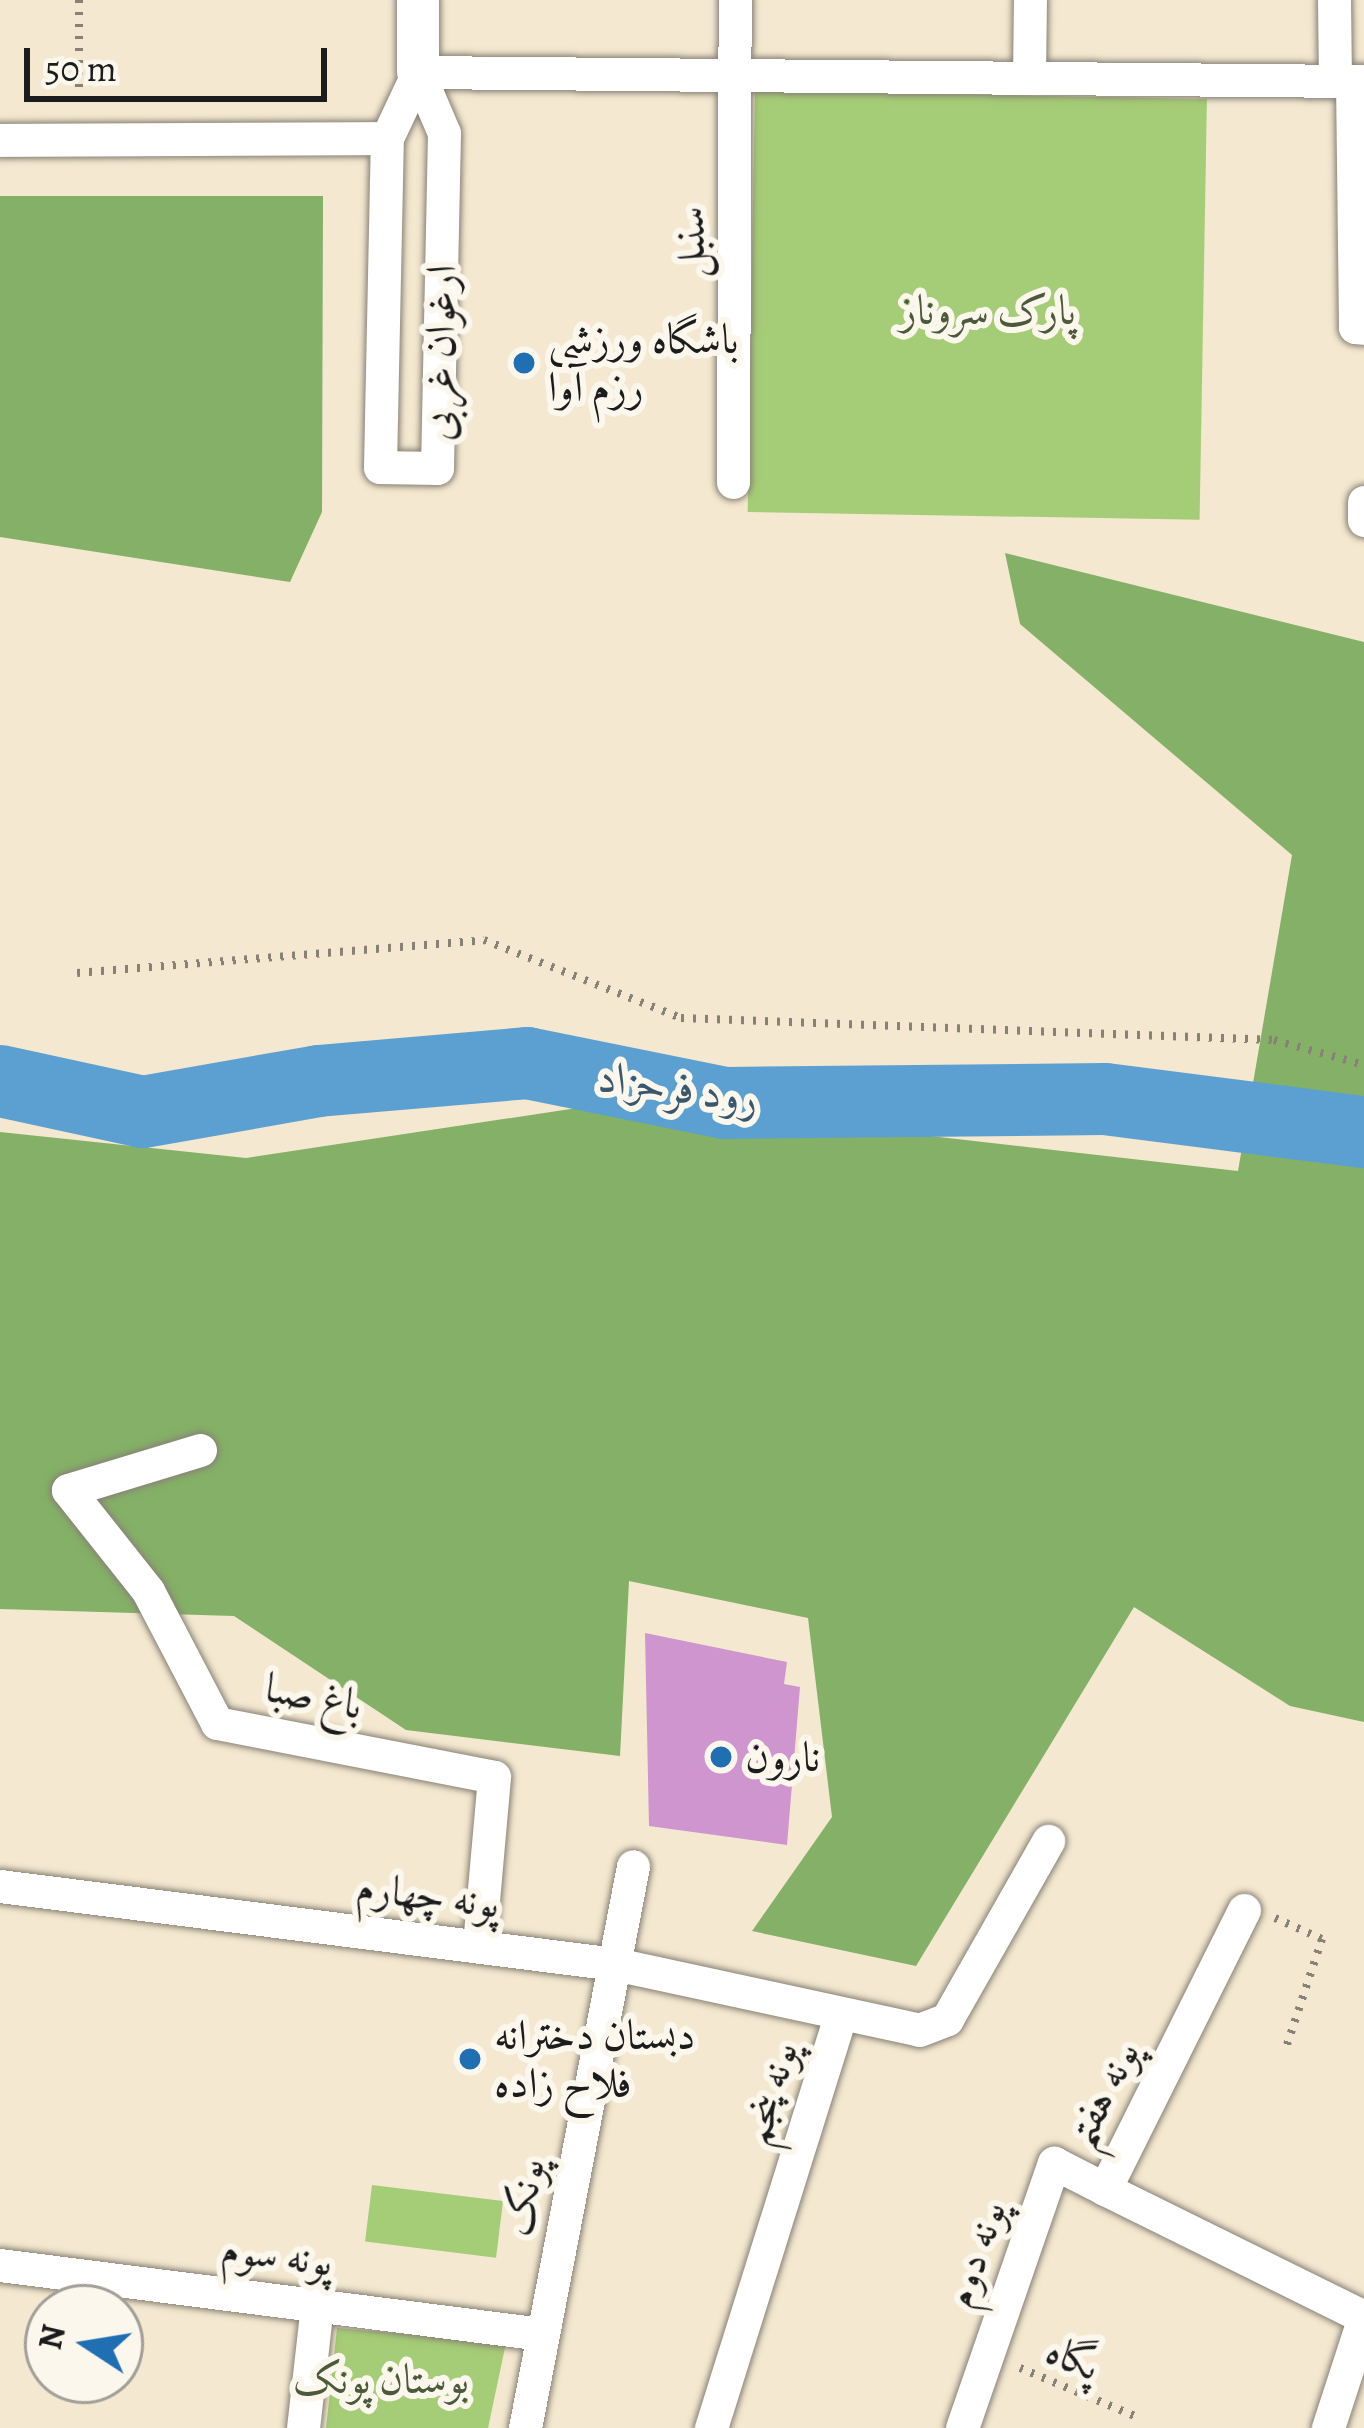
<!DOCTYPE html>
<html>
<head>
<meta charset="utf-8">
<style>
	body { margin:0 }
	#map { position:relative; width:1364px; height:2428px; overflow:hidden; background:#f4e8d0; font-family:Alegreya,Amiri,serif }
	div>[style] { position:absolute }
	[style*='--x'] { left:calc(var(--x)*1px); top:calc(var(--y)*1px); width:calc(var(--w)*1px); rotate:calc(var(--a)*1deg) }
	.green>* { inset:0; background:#a5cc76; transform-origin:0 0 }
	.forest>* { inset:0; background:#84b067 }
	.river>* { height:72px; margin:-36px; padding:0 36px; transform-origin:36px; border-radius:36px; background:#5ca0d1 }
	.building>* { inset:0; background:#ce95ce }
	.path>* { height:8px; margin-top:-4px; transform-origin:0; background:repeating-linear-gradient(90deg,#888276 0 3px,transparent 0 12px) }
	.roads { filter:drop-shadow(0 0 3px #888276) drop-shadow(0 0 3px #888276) }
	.minor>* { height:33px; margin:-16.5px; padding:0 16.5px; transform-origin:16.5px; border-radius:16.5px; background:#fff }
	.tertiary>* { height:42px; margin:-21px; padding:0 21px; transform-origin:21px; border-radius:21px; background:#fff }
	.dots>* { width:33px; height:33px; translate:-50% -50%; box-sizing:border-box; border:6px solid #fbf7ec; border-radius:50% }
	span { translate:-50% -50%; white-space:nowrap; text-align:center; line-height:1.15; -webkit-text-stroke:12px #fbf7ec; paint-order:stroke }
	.street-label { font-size:42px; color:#1c1c1c }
	.park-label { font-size:42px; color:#4c5a3c }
	.poi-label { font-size:42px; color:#1c1c1c }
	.left { translate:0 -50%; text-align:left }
	.water-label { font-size:45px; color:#39576d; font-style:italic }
	.north { position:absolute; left:24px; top:2284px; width:120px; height:120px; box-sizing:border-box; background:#fbf7ec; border:3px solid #a29f99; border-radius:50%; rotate:282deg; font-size:33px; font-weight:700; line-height:48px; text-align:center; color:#1c1c1c }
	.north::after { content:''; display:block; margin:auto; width:42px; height:54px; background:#1f6fb2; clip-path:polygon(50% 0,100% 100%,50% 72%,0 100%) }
	.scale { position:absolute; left:24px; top:48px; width:303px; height:54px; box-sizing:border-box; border:6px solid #1c1c1c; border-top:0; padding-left:15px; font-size:36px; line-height:42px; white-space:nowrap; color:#1c1c1c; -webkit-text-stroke:9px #fbf7ec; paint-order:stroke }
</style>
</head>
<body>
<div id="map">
	<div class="green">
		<div style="left:755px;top:91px;width:452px;height:421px;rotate:1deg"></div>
		<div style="left:372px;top:2185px;width:132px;height:57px;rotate:7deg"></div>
		<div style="clip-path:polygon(337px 2328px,506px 2343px,488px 2428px,326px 2428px)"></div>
	</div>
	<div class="forest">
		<div style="clip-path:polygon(0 196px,323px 196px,322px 512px,290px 582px,0 537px)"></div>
		<div style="clip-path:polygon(1005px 553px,1364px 642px,1364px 1722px,1290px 1706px,1134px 1607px,916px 1966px,752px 1931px,832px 1817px,808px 1618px,629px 1581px,620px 1756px,406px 1730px,234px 1616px,0 1609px,0 1132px,246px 1158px,623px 1101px,1238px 1171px,1292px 855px,1020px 624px)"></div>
	</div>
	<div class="river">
		<div style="--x:0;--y:1081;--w:146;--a:12.2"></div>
		<div style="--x:143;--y:1112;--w:178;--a:-10"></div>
		<div style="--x:318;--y:1081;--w:210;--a:-4.9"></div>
		<div style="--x:527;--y:1063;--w:202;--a:11.4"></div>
		<div style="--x:725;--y:1103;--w:380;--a:-0.6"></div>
		<div style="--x:1105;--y:1099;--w:261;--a:7.3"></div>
	</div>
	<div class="building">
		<div style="clip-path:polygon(645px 1633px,787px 1662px,784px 1684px,800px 1687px,787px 1845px,649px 1826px)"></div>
	</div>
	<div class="path">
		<div style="--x:79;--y:0;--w:106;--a:90"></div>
		<div style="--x:77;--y:973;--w:408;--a:-4.6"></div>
		<div style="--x:484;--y:940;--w:212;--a:21.6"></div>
		<div style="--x:681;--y:1018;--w:593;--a:2.12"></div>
		<div style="--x:1274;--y:1040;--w:93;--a:15.5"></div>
		<div style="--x:1275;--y:1918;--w:51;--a:24.1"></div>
		<div style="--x:1322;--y:1939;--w:118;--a:108.3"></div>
		<div style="--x:1020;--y:2368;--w:125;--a:22.7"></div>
	</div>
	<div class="roads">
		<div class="minor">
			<div style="--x:1334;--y:0;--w:81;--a:89.3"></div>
			<div style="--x:418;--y:72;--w:946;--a:0.55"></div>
			<div style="--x:418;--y:72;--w:66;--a:66.9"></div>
			<div style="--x:444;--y:133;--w:335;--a:91.2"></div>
			<div style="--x:437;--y:468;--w:57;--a:-179"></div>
			<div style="--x:380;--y:467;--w:329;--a:-88.8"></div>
			<div style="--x:387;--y:138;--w:73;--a:-64.8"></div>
			<div style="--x:1029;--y:78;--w:78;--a:-89.3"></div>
			<div style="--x:1352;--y:81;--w:246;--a:89.3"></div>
			<div style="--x:1355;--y:327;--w:9;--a:6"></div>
			<div style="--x:0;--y:140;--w:387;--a:-0.3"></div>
			<div style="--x:733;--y:482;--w:482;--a:-89.8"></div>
			<div style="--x:1364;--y:520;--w:18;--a:-90"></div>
			<div style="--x:200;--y:1450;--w:138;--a:163.1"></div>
			<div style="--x:68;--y:1490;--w:129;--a:51.6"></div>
			<div style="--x:148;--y:1591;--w:149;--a:62.4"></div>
			<div style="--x:217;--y:1723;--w:282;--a:11"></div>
			<div style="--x:494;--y:1777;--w:170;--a:95.1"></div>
			<div style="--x:0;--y:1886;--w:620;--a:7.23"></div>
			<div style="--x:615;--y:1964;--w:311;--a:12.2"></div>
			<div style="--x:919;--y:2030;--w:30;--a:-21"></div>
			<div style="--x:947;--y:2019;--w:205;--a:-60.4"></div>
			<div style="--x:1244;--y:1910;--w:312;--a:116.5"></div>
			<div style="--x:1105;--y:2189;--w:289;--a:26.3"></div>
			<div style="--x:1364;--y:2317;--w:117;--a:108"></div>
			<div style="--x:0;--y:2265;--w:546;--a:7.26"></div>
			<div style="--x:303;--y:2428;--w:124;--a:-83.5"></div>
			<div style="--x:525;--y:2428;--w:572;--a:-79.12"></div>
			<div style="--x:711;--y:2428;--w:431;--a:-72.6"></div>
			<div style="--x:962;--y:2428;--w:281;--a:-70.9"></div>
			<div style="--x:1054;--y:2163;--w:57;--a:27"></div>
		</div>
		<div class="tertiary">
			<div style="--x:418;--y:72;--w:72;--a:-90"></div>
		</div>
	</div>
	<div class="dots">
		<div style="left:524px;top:363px;background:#1f6fb2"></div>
		<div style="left:721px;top:1757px;background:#1f6fb2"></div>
		<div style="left:470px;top:2059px;background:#1f6fb2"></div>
	</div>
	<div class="street-label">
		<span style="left:690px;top:242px;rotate:-90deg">سنبل</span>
		<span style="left:440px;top:353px;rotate:-89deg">ارغوان غربی</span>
		<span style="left:314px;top:1696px;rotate:11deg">باغ صبا</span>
		<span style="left:428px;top:1895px;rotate:7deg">پونه چهارم</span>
		<span style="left:769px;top:2093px;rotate:-73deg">پونه پنجم</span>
		<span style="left:1102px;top:2094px;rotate:-63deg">پونه هفتم</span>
		<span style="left:523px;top:2197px;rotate:-79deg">پونک</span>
		<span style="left:975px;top:2254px;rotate:-71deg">پونه دوم</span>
		<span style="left:277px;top:2255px;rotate:7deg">پونه سوم</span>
		<span style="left:1073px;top:2358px;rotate:22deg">پگاه</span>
	</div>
	<div class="park-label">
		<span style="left:988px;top:310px">پارک سروناز</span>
		<span style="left:381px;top:2379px">بوستان پونک</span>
	</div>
	<div class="poi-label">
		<span class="left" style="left:548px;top:363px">باشگاه ورزشی<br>رزم آوا</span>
		<span class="left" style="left:745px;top:1757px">نارون</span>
		<span class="left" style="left:494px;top:2059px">دبستان دخترانه<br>فلاح زاده</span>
	</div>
	<div class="water-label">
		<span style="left:679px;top:1088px;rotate:8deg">رود فرحزاد</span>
	</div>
	<div class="north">N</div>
	<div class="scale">50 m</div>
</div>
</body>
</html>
